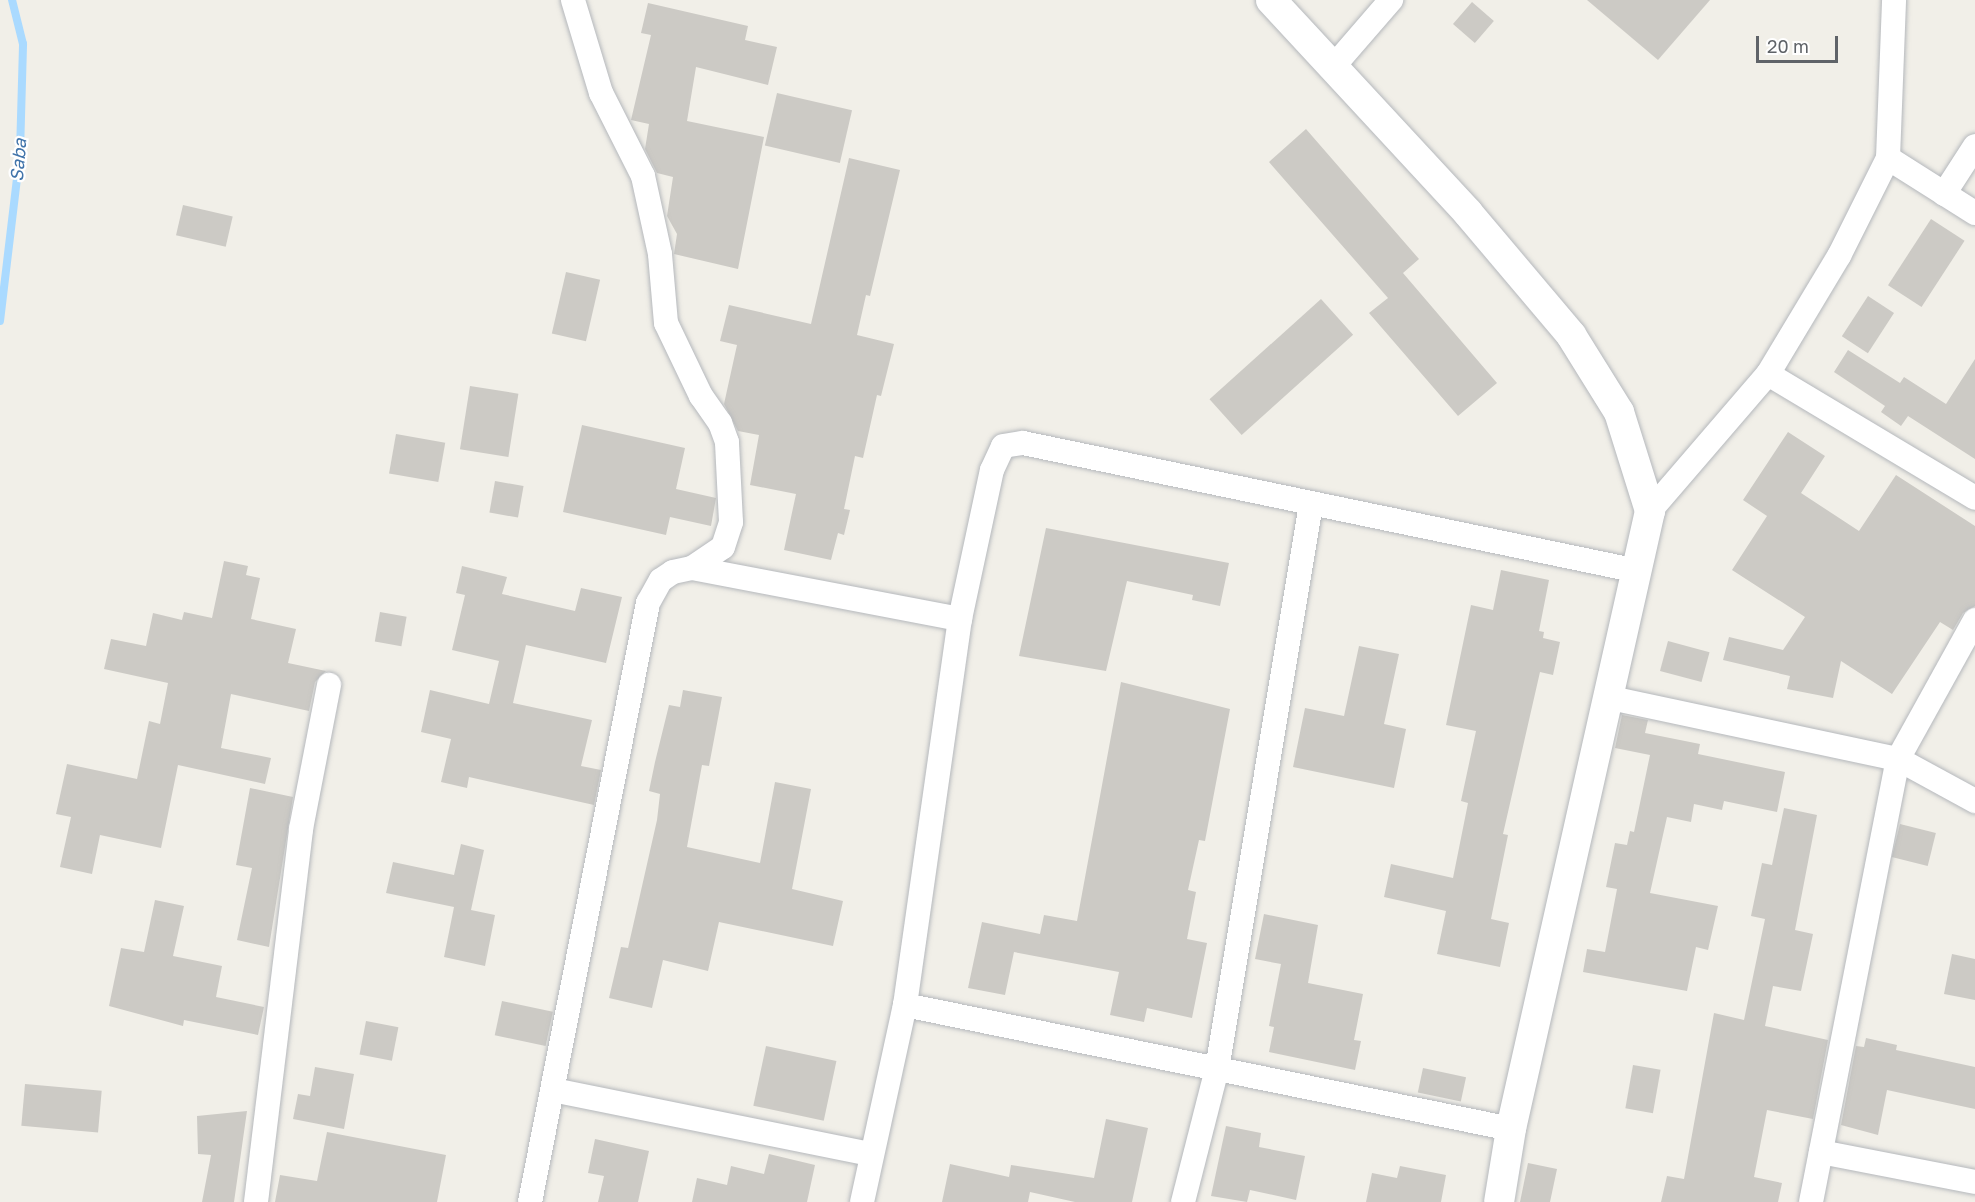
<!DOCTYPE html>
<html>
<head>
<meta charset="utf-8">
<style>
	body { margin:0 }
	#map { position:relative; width:1975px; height:1202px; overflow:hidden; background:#f1efe8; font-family:"Golos Text",sans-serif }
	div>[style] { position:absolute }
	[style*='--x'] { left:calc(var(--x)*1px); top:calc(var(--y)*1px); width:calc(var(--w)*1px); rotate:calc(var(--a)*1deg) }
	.stream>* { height:8px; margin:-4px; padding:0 4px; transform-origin:4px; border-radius:4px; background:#aadaff }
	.building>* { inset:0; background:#cccac5; transform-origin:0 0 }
	.roads { filter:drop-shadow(0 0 2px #b5b8bc) drop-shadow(0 0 2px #b5b8bc) }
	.minor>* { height:24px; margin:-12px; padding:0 12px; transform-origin:12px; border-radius:12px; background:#fff }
	.tertiary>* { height:30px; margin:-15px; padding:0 15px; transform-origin:15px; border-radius:15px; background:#fff }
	span { translate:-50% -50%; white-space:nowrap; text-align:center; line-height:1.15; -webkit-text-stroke:4.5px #fff; paint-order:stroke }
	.water-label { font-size:18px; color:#4174aa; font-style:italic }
	.scale { position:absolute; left:1756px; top:36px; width:82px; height:27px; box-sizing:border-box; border:3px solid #5f6368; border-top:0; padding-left:8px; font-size:18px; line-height:21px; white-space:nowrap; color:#5f6368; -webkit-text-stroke:4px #fff; paint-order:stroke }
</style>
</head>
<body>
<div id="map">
	<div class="stream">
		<div style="--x:0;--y:321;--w:169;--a:-83.2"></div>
		<div style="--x:20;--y:153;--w:109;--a:-88.4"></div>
		<div style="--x:23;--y:44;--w:45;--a:-104"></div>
	</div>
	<div class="building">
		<div style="clip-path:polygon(1587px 0,1710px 0,1658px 60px)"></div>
		<div style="left:1472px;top:2px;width:29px;height:29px;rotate:41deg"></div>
		<div style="clip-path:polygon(648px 3px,748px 26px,745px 40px,777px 47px,768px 85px,696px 67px,687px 121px,764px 137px,738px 269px,674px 254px,677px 234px,667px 216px,673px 177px,657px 173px,645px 149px,649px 124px,631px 120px,651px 35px,641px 33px)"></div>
		<div style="left:777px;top:93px;width:77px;height:54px;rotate:13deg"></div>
		<div style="clip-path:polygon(1306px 129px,1419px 259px,1403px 273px,1497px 383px,1458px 416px,1369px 313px,1388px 298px,1269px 162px)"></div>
		<div style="clip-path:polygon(849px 158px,900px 170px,870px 296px,866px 295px,857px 335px,894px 344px,881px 396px,877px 395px,863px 458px,855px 456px,844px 509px,850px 510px,844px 535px,838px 533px,831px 560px,784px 550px,796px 494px,750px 485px,759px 435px,738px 431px,724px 404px,737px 345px,720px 341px,729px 305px,811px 324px)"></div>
		<div style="left:183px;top:205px;width:51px;height:31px;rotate:13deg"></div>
		<div style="left:1931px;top:219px;width:40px;height:79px;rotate:33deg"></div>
		<div style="left:566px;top:272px;width:35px;height:63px;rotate:13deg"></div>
		<div style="left:1868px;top:296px;width:31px;height:48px;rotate:33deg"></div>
		<div style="left:1321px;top:299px;width:48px;height:150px;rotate:48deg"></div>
		<div style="clip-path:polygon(1848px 350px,1900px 383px,1904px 377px,1946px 404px,1975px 359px,1975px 459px,1908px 416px,1901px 426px,1881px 412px,1885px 406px,1834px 372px)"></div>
		<div style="left:470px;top:386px;width:49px;height:64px;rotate:9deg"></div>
		<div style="clip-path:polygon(582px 425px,685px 448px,676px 489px,716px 498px,711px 526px,670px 517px,666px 535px,563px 512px)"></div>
		<div style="clip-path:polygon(1788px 432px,1825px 456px,1801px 493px,1859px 531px,1896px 475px,1975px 526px,1975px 606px,1963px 613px,1953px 630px,1940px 622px,1892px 694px,1841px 661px,1833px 698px,1787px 689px,1790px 676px,1723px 660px,1729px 637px,1783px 650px,1805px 617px,1732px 570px,1767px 516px,1743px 500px)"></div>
		<div style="left:396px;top:434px;width:50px;height:40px;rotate:10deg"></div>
		<div style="left:495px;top:481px;width:29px;height:32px;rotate:10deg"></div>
		<div style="clip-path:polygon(1046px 528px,1229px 563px,1220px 606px,1192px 600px,1193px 595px,1127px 581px,1106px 671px,1019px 656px)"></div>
		<div style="clip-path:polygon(224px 561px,248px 566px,246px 575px,260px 578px,251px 619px,296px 629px,288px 663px,326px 671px,315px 682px,309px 711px,231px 694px,221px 748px,271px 758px,265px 784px,178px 765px,161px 848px,100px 835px,92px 874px,60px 867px,71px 817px,56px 814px,67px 764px,137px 779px,149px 721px,160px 724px,168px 683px,104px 669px,111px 639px,146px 646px,153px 613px,182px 620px,184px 612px,212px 618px)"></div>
		<div style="clip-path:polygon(462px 566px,507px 577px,502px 594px,575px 611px,581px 588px,622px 597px,606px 663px,526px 645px,513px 703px,592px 720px,581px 766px,601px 770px,594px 805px,469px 777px,467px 788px,441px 782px,451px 739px,421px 732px,430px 690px,489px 704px,499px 661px,452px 650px,465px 595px,456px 593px)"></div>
		<div style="clip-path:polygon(1501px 570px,1549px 580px,1539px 631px,1544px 632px,1543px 638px,1560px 642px,1553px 675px,1540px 672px,1503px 834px,1508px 835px,1491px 919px,1509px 923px,1500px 967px,1437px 954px,1446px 911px,1384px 897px,1391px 864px,1453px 878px,1468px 803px,1461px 801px,1476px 731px,1446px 725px,1471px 605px,1493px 610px)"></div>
		<div style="left:380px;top:612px;width:27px;height:30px;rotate:10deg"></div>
		<div style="left:1668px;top:641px;width:43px;height:31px;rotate:15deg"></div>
		<div style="clip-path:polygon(1359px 646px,1399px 654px,1384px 724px,1406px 729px,1394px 788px,1293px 767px,1305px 708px,1344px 716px)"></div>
		<div style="clip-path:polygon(1121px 682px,1230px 709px,1205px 841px,1199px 840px,1188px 890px,1196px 892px,1187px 939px,1207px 943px,1192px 1018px,1147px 1008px,1144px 1022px,1110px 1015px,1119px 972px,1014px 952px,1005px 995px,968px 988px,982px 922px,1040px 934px,1044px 915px,1077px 921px)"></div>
		<div style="clip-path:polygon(683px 690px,722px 697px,709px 766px,702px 765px,687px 847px,760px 863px,775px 782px,811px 789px,792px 889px,843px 901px,833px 946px,719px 922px,708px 971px,663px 960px,652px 1008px,609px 998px,621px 947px,628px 948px,657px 820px,660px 794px,649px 791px,655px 762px,669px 705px,680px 707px)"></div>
		<div style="clip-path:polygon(1622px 715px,1648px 720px,1645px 733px,1700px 744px,1698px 754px,1785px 772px,1777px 812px,1724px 801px,1722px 810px,1694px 804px,1691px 822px,1667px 817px,1650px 893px,1718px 906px,1708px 950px,1696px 947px,1687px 991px,1583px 972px,1587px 949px,1605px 952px,1617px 889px,1606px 887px,1615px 843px,1627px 845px,1630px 831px,1634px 832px,1650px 755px,1615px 748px)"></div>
		<div style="clip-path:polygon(250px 788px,293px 797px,269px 947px,237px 940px,252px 868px,236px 865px)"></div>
		<div style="clip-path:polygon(1784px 808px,1817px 815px,1795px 930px,1813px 934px,1801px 991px,1773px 986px,1765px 1026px,1828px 1040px,1813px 1119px,1767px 1110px,1754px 1177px,1782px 1183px,1778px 1202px,1661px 1202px,1667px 1176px,1684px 1179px,1714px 1013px,1744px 1020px,1765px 919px,1751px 916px,1762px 863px,1772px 865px)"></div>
		<div style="left:1900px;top:824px;width:37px;height:34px;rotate:14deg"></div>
		<div style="clip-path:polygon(461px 844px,484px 850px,471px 910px,495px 915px,485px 966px,444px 957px,454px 907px,386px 893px,393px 862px,454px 875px)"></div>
		<div style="clip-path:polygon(155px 900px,184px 906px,173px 956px,222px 966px,216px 997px,264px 1007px,258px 1035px,184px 1020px,183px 1026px,109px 1006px,121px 948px,144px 952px)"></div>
		<div style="clip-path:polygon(1264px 914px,1318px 925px,1308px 983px,1363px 994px,1354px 1040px,1361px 1041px,1355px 1070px,1269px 1052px,1274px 1027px,1269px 1026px,1281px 964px,1255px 959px)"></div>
		<div style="clip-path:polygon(1952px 954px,1975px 959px,1975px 1000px,1944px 994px)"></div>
		<div style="left:502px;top:1001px;width:52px;height:35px;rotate:12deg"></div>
		<div style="left:366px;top:1021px;width:33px;height:34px;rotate:11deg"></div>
		<div style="clip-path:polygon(1866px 1038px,1897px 1045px,1896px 1050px,1975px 1067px,1975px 1109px,1887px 1090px,1878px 1135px,1841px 1125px,1856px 1046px,1864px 1047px)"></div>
		<div style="left:766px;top:1046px;width:72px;height:61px;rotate:12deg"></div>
		<div style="left:1633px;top:1065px;width:28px;height:44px;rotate:10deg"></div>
		<div style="clip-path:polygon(315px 1067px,354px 1074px,344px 1129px,293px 1119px,298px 1094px,310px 1096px)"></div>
		<div style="left:1423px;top:1068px;width:44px;height:25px;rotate:12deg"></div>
		<div style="left:25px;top:1084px;width:77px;height:42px;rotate:5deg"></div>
		<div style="clip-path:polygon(247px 1111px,234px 1202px,202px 1202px,211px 1155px,198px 1154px,197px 1116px)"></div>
		<div style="clip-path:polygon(1106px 1119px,1148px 1128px,1132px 1202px,1075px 1202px,1030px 1192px,1028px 1202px,942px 1202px,950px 1164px,1009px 1177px,1011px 1165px,1094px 1178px)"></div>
		<div style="clip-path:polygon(1226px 1126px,1261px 1133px,1259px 1147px,1305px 1156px,1296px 1200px,1250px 1190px,1247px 1202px,1211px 1196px)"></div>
		<div style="clip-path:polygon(327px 1132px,446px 1155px,437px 1202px,275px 1202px,280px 1175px,317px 1181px)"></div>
		<div style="clip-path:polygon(595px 1139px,649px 1151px,638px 1202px,598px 1202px,604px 1176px,588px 1173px)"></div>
		<div style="clip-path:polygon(769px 1154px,815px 1165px,807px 1202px,692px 1202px,697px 1178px,727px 1185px,731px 1166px,764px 1174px)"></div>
		<div style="clip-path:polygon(1528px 1163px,1557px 1169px,1550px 1202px,1520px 1202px)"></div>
		<div style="clip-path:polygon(1400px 1166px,1446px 1175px,1441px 1202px,1366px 1202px,1372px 1173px,1397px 1178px)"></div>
	</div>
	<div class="roads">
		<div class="minor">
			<div style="--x:1333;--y:67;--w:89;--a:-49.1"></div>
			<div style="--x:1888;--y:158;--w:103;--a:32.3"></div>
			<div style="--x:1944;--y:194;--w:57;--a:-57.1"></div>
			<div style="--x:1768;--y:374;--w:241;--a:30.9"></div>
			<div style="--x:1650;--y:511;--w:181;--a:-49.3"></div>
			<div style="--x:1768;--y:374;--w:138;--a:-59"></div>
			<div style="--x:1839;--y:256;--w:110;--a:-63.4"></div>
			<div style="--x:1888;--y:158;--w:158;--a:-87.8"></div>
			<div style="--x:692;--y:568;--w:273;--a:10.8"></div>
			<div style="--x:1606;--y:697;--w:299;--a:12"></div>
			<div style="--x:1898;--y:759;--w:88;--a:28.6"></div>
			<div style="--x:905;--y:1005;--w:619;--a:11.56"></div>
			<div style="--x:553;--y:1090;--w:324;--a:11.4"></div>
			<div style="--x:1821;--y:1152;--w:157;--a:11"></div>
			<div style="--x:256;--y:1202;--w:376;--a:-83.1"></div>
			<div style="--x:301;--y:829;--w:147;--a:-79"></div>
			<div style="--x:530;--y:1202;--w:611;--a:-78.86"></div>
			<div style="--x:648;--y:603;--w:26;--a:-61"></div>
			<div style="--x:661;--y:580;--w:14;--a:-34"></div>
			<div style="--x:673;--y:572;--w:19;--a:-12"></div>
			<div style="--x:692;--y:568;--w:37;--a:-34"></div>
			<div style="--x:723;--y:547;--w:26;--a:-72"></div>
			<div style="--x:731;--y:522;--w:80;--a:-92.9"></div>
			<div style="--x:727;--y:442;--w:20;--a:-110"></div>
			<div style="--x:720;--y:423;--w:33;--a:-125"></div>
			<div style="--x:701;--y:396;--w:81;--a:-115.6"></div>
			<div style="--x:666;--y:323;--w:69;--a:-95"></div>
			<div style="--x:660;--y:254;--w:80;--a:-102.3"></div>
			<div style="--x:643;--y:176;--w:93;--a:-116.8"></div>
			<div style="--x:601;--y:93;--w:97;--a:-106.8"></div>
			<div style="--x:862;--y:1202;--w:202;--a:-77.7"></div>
			<div style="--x:905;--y:1005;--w:390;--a:-81.9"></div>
			<div style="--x:960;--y:619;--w:152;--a:-77.9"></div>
			<div style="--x:992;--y:470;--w:26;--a:-65"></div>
			<div style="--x:1003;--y:446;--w:20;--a:-9"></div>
			<div style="--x:1023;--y:443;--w:623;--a:11.76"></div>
			<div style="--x:1183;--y:1202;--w:137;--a:-75.7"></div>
			<div style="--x:1217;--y:1069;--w:573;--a:-80.55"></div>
			<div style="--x:1811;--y:1202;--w:451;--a:-78.9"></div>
			<div style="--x:1898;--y:759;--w:159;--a:-61"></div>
		</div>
		<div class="tertiary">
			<div style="--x:1271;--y:0;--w:290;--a:47.2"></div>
			<div style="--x:1468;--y:213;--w:160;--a:49.8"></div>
			<div style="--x:1571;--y:335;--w:91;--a:58.1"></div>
			<div style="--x:1619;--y:412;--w:104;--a:72.6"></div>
			<div style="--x:1650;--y:511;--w:633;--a:102.68"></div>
			<div style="--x:1511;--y:1129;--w:74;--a:99.3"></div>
		</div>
	</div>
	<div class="water-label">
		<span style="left:18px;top:160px;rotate:-85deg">Saba</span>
	</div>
	<div class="scale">20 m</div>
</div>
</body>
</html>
